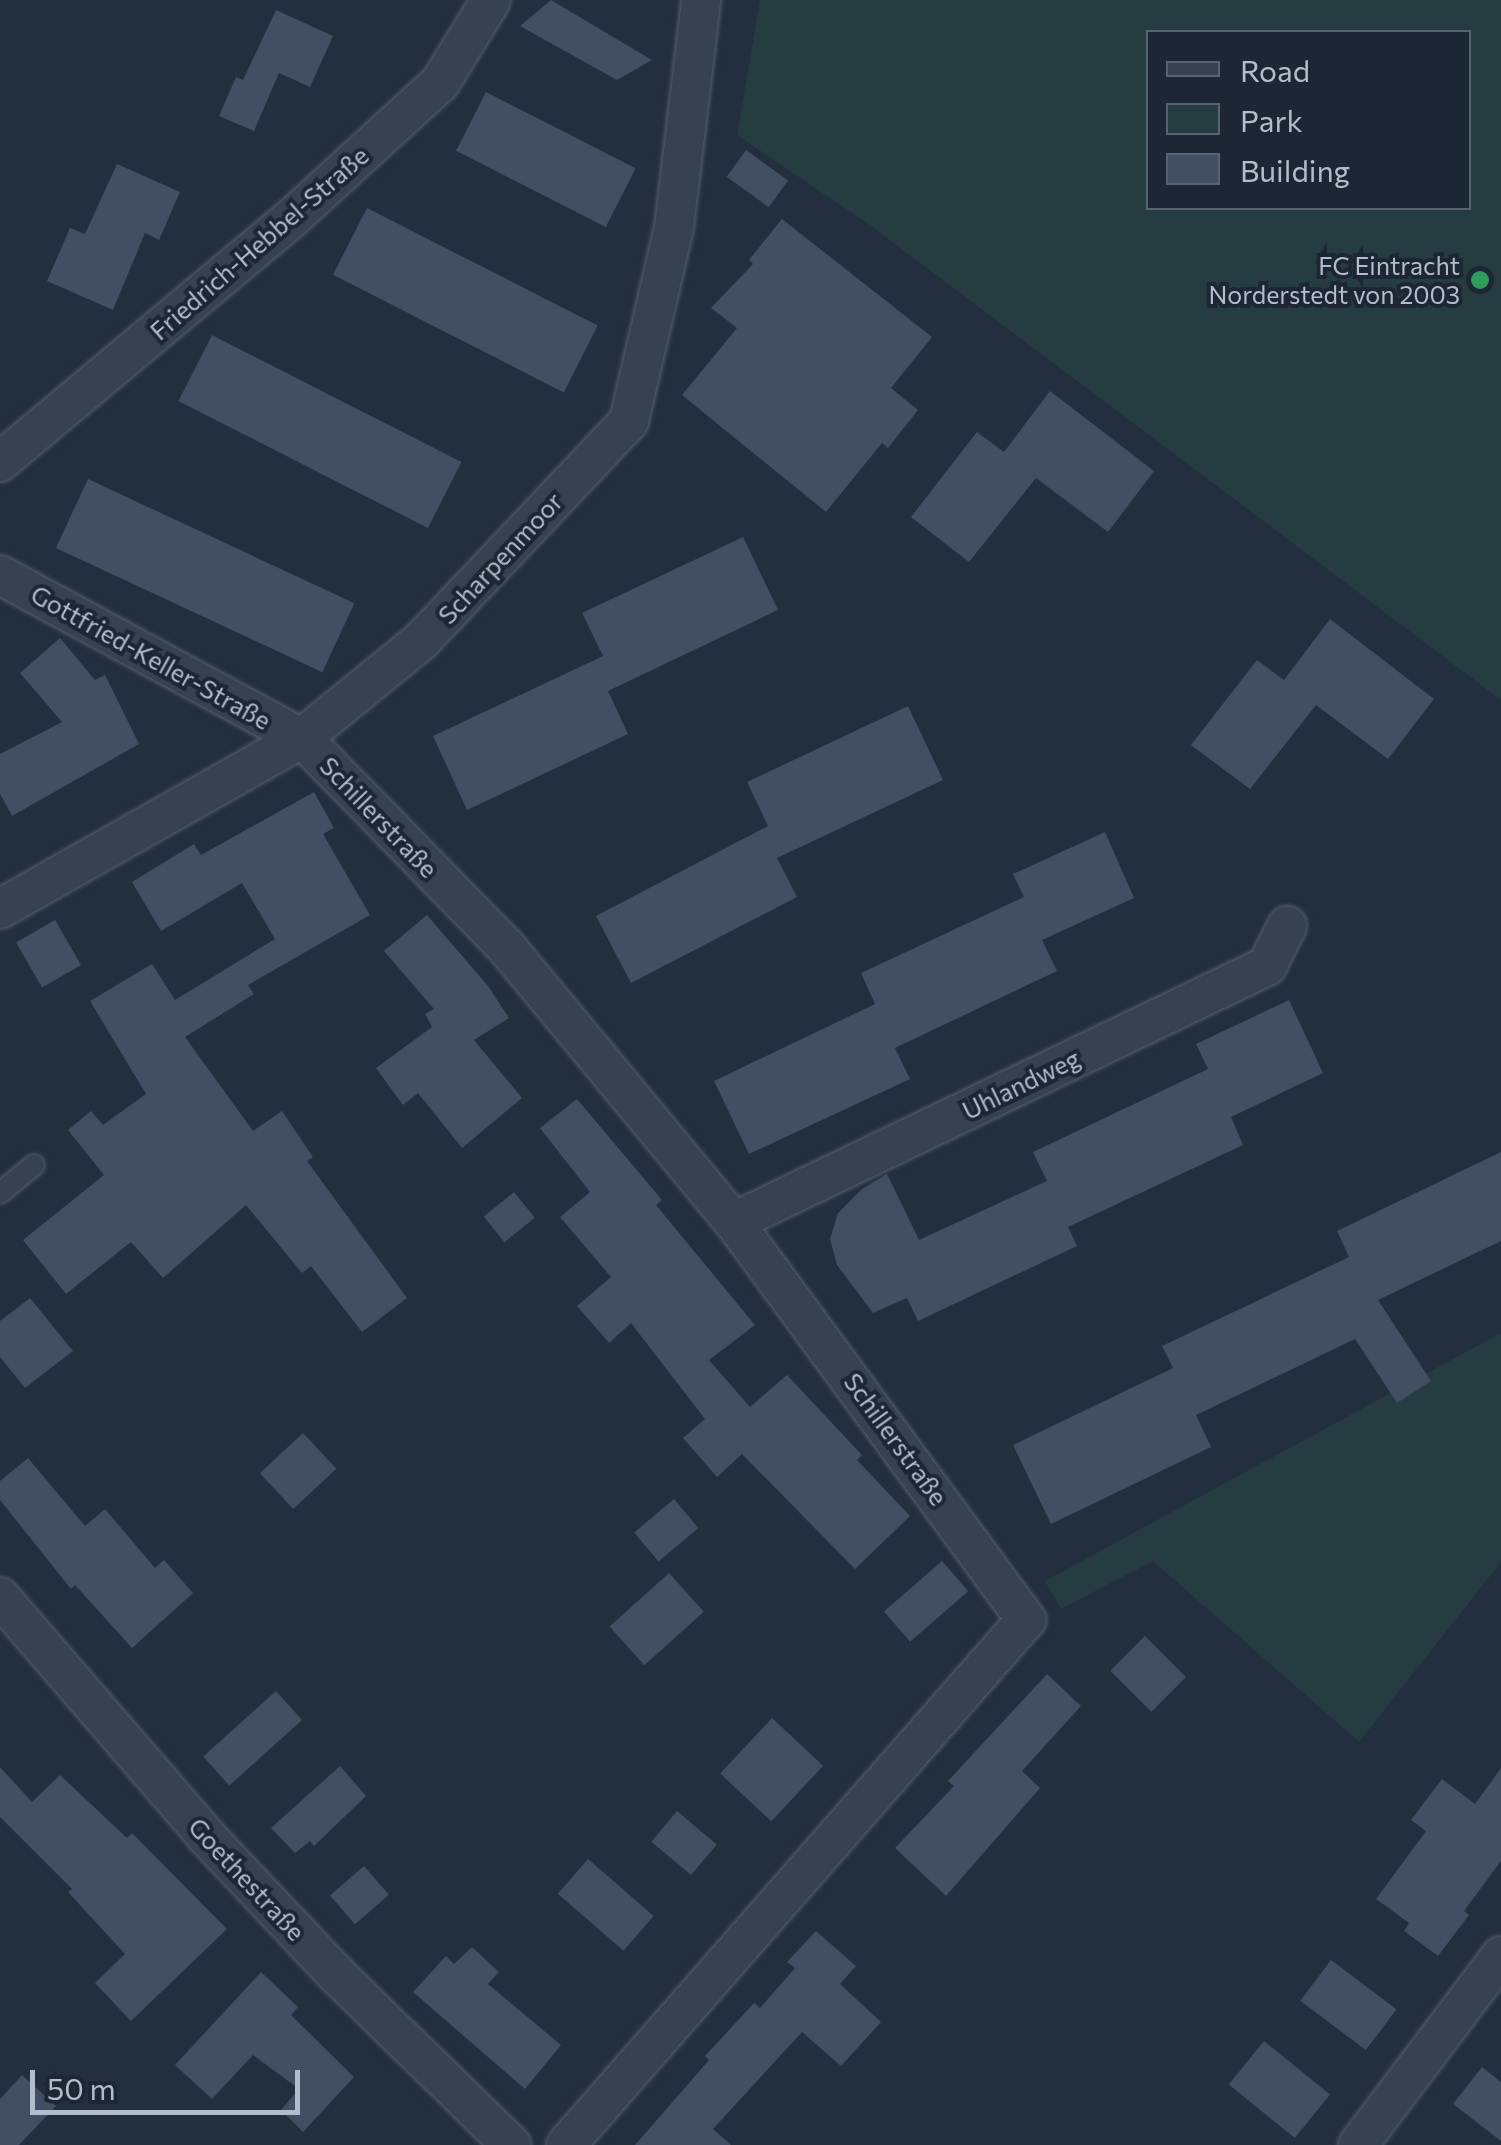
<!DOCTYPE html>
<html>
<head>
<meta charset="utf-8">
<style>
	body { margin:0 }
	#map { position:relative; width:1501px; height:2145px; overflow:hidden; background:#232f3f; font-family:Commissioner,sans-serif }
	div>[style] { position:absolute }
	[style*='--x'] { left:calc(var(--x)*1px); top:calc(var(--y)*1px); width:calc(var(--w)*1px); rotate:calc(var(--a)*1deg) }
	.green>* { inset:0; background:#253c40 }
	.building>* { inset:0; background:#424e61; transform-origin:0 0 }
	.roads { filter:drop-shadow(0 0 2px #555f6d) drop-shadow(0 0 2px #555f6d) }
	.lane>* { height:20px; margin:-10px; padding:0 10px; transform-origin:10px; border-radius:10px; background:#37414f }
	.street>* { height:38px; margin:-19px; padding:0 19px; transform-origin:19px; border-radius:19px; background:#37414f }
	.dots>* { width:28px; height:28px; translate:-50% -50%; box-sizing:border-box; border:5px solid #1c2634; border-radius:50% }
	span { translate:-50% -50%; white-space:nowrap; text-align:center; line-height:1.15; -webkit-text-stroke:8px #1c2634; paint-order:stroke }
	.street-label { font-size:25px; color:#b4bcca }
	.poi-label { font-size:25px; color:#b4bcca }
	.right { translate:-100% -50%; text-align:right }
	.legend { position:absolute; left:1146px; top:30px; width:325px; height:180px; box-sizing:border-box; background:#1c2634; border:2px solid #596270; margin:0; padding:12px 18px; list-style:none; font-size:30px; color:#b4bcca }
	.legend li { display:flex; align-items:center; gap:20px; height:50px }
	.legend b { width:50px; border:2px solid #596270 }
	.scale { position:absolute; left:30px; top:2070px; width:270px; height:45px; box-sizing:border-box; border:5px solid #b4bcca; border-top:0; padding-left:12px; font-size:30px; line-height:35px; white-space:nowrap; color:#b4bcca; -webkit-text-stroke:8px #1c2634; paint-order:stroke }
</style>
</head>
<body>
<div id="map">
	<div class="green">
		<div style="clip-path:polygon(evenodd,760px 0,1501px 0,1501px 700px,870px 225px,737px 135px,760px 0,1148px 32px,1468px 32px,1468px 208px,1148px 208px,1148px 32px)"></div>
		<div style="clip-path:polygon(1501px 1333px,1501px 1562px,1359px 1742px,1153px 1561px,1061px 1609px,1045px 1581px)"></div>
	</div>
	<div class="building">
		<div style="clip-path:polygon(551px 0,652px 60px,617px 80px,520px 26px)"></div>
		<div style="clip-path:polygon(276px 10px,333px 36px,310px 87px,279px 73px,254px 131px,219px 116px,236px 77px,243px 80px)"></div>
		<div style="left:486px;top:92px;width:168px;height:66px;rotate:27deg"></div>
		<div style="left:746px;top:150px;width:52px;height:33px;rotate:36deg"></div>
		<div style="clip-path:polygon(117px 164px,180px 192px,159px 240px,145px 233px,113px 310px,47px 281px,70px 228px,85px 234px)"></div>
		<div style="left:367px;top:208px;width:259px;height:75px;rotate:27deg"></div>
		<div style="clip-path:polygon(782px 219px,932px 337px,891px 388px,918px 410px,888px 448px,882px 443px,826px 512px,682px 395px,737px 328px,711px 308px,753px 264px,749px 260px)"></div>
		<div style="left:212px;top:335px;width:280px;height:74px;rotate:27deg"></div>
		<div style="clip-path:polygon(1050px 391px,1154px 471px,1108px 532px,1036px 478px,969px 562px,911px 517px,977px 432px,1004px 452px)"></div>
		<div style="left:88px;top:479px;width:294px;height:76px;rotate:25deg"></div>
		<div style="clip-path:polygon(743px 537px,778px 610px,608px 691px,628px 734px,467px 810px,433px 736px,603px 656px,582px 613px)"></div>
		<div style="clip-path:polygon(1330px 619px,1434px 699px,1388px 759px,1316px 705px,1250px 789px,1191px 745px,1257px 660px,1284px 680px)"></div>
		<div style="clip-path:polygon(60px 638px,95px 680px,105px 675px,139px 744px,12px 816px,0 794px,0 754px,62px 722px,20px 673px)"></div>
		<div style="clip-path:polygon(908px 706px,943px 780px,777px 858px,797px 897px,631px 983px,596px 916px,768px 826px,747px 782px)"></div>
		<div style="clip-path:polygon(314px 792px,334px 828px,323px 834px,370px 915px,248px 985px,254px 994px,185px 1037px,253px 1131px,282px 1111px,313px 1157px,307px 1161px,407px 1298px,362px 1332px,311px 1266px,302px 1273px,246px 1205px,163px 1278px,131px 1242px,66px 1294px,23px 1240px,104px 1175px,68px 1130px,91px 1111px,103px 1125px,146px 1094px,90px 1001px,152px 964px,175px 1000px,275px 939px,242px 883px,161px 931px,132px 882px,194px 844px,201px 855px)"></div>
		<div style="clip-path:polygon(1105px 832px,1134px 898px,1042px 940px,1057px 971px,895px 1048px,910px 1079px,749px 1154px,714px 1081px,875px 1004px,861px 973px,1024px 897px,1013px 874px)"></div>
		<div style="clip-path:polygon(427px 915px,488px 986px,509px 1018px,474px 1040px,522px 1098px,462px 1148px,418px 1093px,403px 1105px,376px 1068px,432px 1027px,425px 1014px,434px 1009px,384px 951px)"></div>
		<div style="left:55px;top:920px;width:52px;height:45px;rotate:60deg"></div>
		<div style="clip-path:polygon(1289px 1000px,1323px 1073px,1231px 1117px,1243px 1145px,1068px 1227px,1077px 1246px,918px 1321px,907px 1298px,873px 1313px,837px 1265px,830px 1239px,838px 1213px,862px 1189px,887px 1174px,919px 1240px,1047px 1181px,1033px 1152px,1208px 1069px,1196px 1044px)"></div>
		<div style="clip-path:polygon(577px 1099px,662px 1200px,656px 1205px,755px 1325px,709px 1360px,750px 1407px,787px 1375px,862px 1455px,857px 1460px,910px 1516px,855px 1569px,742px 1454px,717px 1477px,683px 1438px,705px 1419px,631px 1323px,609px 1343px,577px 1306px,611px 1277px,560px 1217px,590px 1192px,540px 1128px)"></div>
		<div style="clip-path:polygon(1501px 1152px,1501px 1241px,1378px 1300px,1431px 1381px,1397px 1403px,1355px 1339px,1196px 1415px,1211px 1447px,1051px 1524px,1013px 1445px,1173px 1368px,1162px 1346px,1349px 1257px,1337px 1231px)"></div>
		<div style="left:514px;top:1192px;width:33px;height:39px;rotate:51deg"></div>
		<div style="clip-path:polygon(30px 1298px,73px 1351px,25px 1388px,0 1357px,0 1321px)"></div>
		<div style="left:303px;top:1433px;width:49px;height:59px;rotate:47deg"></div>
		<div style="clip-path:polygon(28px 1458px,85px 1526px,105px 1509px,155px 1568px,164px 1560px,193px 1593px,132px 1648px,75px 1585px,71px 1589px,0 1500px,0 1481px)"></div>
		<div style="left:674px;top:1499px;width:38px;height:52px;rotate:50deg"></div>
		<div style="left:942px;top:1561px;width:40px;height:77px;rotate:49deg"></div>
		<div style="left:669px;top:1573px;width:52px;height:80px;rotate:48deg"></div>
		<div style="left:1145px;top:1636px;width:58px;height:49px;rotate:45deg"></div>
		<div style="clip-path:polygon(1047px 1674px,1081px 1706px,1022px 1771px,1040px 1788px,946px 1896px,895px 1848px,954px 1786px,948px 1781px)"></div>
		<div style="left:276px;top:1691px;width:39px;height:98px;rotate:48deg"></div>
		<div style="left:772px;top:1718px;width:70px;height:76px;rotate:43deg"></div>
		<div style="clip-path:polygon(340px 1766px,366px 1796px,314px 1846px,310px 1841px,295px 1853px,271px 1828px)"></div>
		<div style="clip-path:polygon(0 1767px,32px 1802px,60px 1775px,127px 1838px,132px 1833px,227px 1929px,131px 2021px,95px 1983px,125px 1954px,68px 1892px,72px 1889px,0 1817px)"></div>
		<div style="clip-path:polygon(1501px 1768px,1501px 1861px,1464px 1911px,1469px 1915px,1438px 1956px,1404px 1931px,1409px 1923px,1376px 1899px,1426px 1831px,1411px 1820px,1442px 1779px,1475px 1804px)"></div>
		<div style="left:677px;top:1811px;width:52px;height:40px;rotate:40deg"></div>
		<div style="left:588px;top:1859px;width:87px;height:46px;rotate:41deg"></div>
		<div style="left:364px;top:1866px;width:38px;height:45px;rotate:49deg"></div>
		<div style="clip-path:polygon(816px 1931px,856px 1966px,840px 1984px,881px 2022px,841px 2066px,802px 2032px,713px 2129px,731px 2145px,635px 2145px,709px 2060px,705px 2056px,754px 2003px,760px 2008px,795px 1968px,787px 1962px)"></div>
		<div style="clip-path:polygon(472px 1947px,499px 1972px,488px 1984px,561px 2045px,525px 2089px,413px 1992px,446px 1956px,454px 1964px)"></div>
		<div style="left:1331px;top:1960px;width:82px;height:51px;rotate:37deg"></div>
		<div style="clip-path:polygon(261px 1972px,298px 2007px,291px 2015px,354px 2077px,303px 2132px,281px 2110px,299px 2089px,253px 2055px,212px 2099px,175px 2065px)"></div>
		<div style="left:1264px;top:2041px;width:85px;height:56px;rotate:39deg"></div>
		<div style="clip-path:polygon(1482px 2067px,1501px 2082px,1501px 2141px,1453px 2104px)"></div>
		<div style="clip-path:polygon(22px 2075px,56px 2106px,19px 2145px,0 2145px,0 2099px)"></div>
	</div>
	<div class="roads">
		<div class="lane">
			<div style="--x:0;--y:1193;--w:44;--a:-39.5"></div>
		</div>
		<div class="street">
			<div style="--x:0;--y:462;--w:381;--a:-39.9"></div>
			<div style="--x:292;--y:218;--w:200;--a:-42.4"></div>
			<div style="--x:440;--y:83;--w:97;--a:-58.4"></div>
			<div style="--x:0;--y:575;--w:343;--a:28.4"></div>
			<div style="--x:302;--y:738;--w:127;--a:45.6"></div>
			<div style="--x:391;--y:829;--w:166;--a:45.7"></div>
			<div style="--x:507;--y:948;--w:356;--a:50.4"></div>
			<div style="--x:734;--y:1222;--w:494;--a:53.7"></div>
			<div style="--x:1026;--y:1620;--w:698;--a:131.22"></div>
			<div style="--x:0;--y:909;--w:347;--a:-29.5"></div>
			<div style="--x:302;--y:738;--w:155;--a:-39.2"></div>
			<div style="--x:422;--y:640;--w:301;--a:-46.6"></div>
			<div style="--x:629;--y:421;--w:198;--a:-76.9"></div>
			<div style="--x:674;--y:228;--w:230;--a:-83.2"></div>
			<div style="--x:734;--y:1222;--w:591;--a:-25.65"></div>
			<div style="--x:1267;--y:966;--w:45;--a:-63.4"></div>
			<div style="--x:0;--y:1597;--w:316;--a:49.2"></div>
			<div style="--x:206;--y:1836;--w:190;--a:46.7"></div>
			<div style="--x:336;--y:1974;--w:245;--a:44.3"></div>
			<div style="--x:1358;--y:2145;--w:237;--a:-52.9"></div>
		</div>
	</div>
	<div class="dots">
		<div style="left:1480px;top:280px;background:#2e9e5b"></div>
	</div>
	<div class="street-label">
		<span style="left:259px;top:243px;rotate:-41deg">Friedrich-Hebbel-Straße</span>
		<span style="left:500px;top:558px;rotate:-47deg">Scharpenmoor</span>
		<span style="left:151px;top:657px;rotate:29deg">Gottfried-Keller-Straße</span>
		<span style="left:379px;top:817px;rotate:46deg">Schillerstraße</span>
		<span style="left:1021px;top:1084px;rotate:-26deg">Uhlandweg</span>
		<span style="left:896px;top:1439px;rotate:54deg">Schillerstraße</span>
		<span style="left:247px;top:1879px;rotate:47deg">Goethestraße</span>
	</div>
	<div class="poi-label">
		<span class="right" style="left:1460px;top:280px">FC Eintracht<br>Norderstedt von 2003</span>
	</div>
	<ul class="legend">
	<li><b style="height:12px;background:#37414f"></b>Road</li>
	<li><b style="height:28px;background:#253c40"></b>Park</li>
	<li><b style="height:28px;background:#424e61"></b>Building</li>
	</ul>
	<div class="scale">50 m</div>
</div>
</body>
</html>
